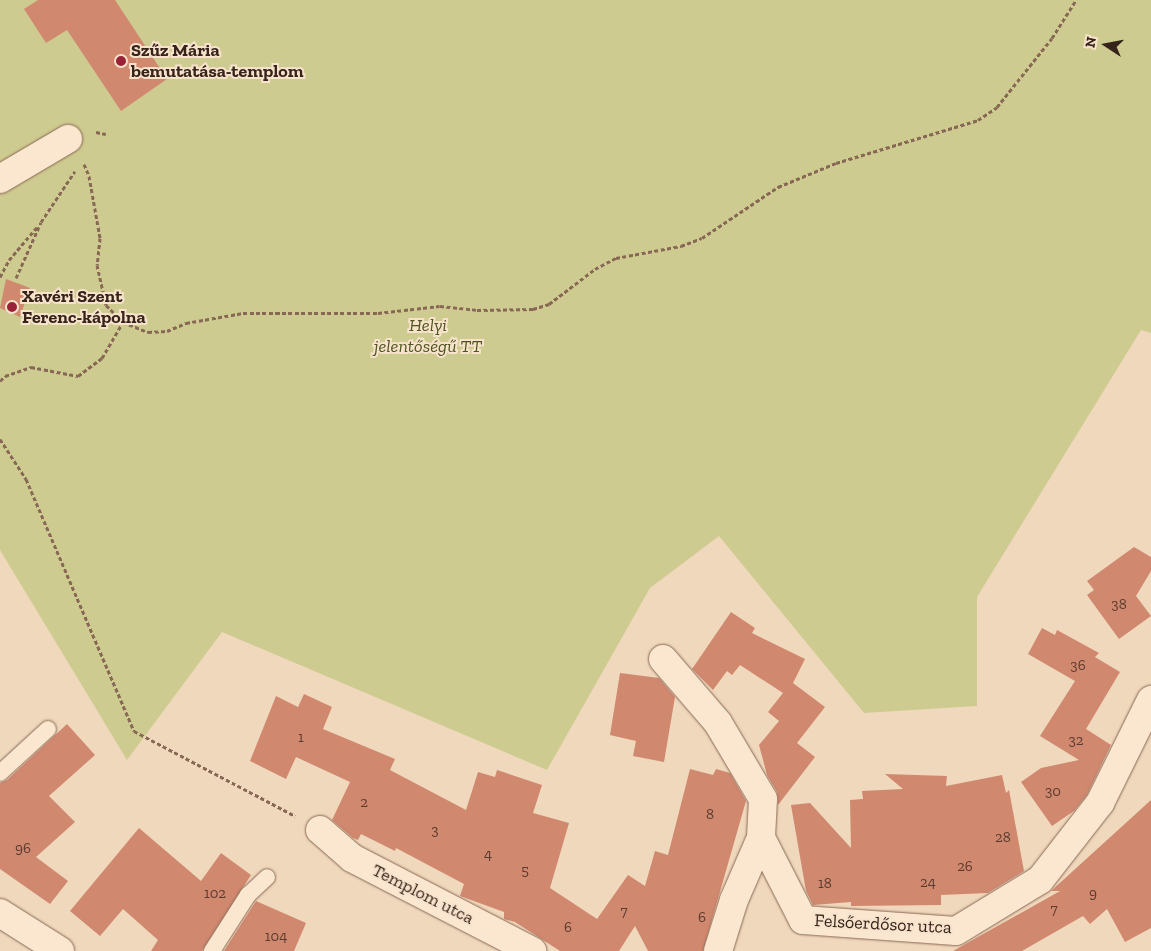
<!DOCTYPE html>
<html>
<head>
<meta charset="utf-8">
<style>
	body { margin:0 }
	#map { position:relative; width:1151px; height:951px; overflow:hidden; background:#f0d8bc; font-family:"Zilla Slab",serif }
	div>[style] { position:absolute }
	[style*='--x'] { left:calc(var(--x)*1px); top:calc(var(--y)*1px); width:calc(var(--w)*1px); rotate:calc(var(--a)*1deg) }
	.green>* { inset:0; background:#cecb90 }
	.building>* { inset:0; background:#d0886f }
	.path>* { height:3px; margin-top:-1.5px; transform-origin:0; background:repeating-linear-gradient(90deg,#886855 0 4px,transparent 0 6.5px) }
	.roads { filter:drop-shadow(0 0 1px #886855) drop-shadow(0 0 1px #886855) }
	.lane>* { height:16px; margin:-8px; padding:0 8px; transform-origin:8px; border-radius:8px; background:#fbe7cf }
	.street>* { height:28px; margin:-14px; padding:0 14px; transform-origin:14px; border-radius:14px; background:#fbe7cf }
	.dots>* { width:14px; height:14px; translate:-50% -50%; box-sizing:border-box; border:2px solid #f7e3cc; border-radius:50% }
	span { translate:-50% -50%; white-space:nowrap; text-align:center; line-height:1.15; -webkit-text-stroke:4px #f7e3cc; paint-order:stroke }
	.number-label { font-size:15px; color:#5c3c2f }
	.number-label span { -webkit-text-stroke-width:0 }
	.poi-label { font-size:18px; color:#36231a; font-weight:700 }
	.left { translate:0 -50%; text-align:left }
	.park-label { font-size:18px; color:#4f5420; font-style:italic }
	.street-label { font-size:18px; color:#36231a }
	.north { position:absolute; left:1081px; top:20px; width:50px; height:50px; -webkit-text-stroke:4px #f7e3cc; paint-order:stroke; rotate:281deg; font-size:14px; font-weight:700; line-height:20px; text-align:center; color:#36231a }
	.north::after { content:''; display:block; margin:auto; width:18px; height:22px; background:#36231a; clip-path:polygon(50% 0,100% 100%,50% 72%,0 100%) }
</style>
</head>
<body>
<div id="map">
	<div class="green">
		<div style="clip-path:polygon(0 0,1151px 0,1151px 333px,1141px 330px,977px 597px,977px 706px,864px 713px,719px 536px,650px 588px,547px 770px,222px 632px,127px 760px,0 550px)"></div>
	</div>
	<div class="building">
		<div style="clip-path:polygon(38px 0,115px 0,167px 79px,121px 111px,67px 30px,46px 43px,24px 9px)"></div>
		<div style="clip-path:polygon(6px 279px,30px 288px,20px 317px,0 308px)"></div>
		<div style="clip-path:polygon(1134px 547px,1151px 557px,1151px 571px,1136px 596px,1151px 616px,1119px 639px,1087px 595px,1094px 590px,1087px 581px)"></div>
		<div style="clip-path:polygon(731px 612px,755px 628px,752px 633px,805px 659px,793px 683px,825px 707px,797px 743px,815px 757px,778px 805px,777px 792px,767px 775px,759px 745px,779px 721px,768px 712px,783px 693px,740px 665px,732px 675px,727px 671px,713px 690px,692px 669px)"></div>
		<div style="clip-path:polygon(1042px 628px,1055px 635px,1057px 630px,1099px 653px,1095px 657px,1120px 672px,1086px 729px,1111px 745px,1087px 795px,1074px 811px,1052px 826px,1021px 782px,1041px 768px,1079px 760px,1040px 736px,1075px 681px,1028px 654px)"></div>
		<div style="clip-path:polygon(620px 673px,659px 678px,675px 697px,664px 762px,633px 756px,636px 741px,610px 735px)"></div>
		<div style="clip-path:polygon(304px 694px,332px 707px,323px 729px,395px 759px,390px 770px,466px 810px,478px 772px,495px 777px,497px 770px,542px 785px,533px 813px,569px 823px,550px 888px,597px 919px,628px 875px,645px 886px,655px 851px,668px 855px,690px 769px,713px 775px,716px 769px,730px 773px,746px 801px,703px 951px,648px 951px,635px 926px,619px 951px,560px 951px,515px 922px,504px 919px,504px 912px,460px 896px,464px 884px,396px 848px,395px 851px,361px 834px,358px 840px,353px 838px,332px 820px,350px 782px,296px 757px,286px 779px,250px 761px,276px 696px,298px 707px)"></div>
		<div style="clip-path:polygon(67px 724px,95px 755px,49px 796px,75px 822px,36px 857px,68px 881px,50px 904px,0 869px,0 783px,7px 780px)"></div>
		<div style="clip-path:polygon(885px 774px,947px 776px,946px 786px,1002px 775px,1006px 793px,1009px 790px,1024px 871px,988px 893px,941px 895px,941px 905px,851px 906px,851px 902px,813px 905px,806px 891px,791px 805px,810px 803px,851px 848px,850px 800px,863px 799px,862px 791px,903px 789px)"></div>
		<div style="clip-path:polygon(1151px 800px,1151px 928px,1125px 942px,1107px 909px,1090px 924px,1083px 916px,1022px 951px,953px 951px,1060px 891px,1051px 891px)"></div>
		<div style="clip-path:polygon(139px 828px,201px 881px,221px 853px,251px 875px,202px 951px,151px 951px,158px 940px,123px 909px,100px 936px,70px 911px)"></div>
		<div style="clip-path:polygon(256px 901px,306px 923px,294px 951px,224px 951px)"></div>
	</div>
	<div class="path">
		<div style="--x:96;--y:132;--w:10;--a:11"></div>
		<div style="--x:84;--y:164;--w:13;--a:67"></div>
		<div style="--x:89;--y:176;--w:63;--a:79.9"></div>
		<div style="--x:100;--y:238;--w:27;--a:96"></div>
		<div style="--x:97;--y:265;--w:41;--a:77.3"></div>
		<div style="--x:106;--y:305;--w:24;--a:45"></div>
		<div style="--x:123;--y:322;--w:27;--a:22"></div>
		<div style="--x:148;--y:332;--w:19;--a:-3"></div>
		<div style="--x:167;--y:331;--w:21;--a:-23"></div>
		<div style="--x:186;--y:323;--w:58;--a:-10"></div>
		<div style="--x:243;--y:313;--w:135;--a:0"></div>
		<div style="--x:378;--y:313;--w:62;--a:-6.4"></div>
		<div style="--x:440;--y:306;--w:37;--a:6"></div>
		<div style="--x:477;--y:310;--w:56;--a:-1"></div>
		<div style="--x:533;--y:309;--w:17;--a:-17"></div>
		<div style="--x:549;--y:304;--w:58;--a:-37.3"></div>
		<div style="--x:595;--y:269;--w:24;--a:-28"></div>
		<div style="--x:616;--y:258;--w:66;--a:-10.5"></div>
		<div style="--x:681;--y:246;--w:22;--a:-21"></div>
		<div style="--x:702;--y:238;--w:92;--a:-33.9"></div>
		<div style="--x:778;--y:187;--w:63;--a:-22.5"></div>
		<div style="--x:836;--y:163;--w:148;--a:-16.8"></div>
		<div style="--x:978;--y:120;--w:23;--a:-34"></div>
		<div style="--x:997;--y:107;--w:88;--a:-51.4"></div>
		<div style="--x:1052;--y:38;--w:45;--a:-57.7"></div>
		<div style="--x:0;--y:277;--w:19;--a:-62"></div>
		<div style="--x:9;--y:260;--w:43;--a:-49.7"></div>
		<div style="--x:16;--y:278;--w:61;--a:-65.9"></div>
		<div style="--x:41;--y:222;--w:61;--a:-56.3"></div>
		<div style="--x:0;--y:381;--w:7;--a:-45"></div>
		<div style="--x:5;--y:376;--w:28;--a:-19"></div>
		<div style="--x:31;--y:367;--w:48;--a:10.8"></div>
		<div style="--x:78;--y:376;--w:30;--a:-37"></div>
		<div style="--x:102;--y:358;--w:42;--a:-59.7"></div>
		<div style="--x:0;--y:439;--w:48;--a:57"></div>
		<div style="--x:26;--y:479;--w:274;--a:66.8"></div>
		<div style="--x:134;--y:731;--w:182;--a:27.8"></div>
	</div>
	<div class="roads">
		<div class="lane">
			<div style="--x:0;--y:773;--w:65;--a:-42.5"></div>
			<div style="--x:212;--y:951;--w:67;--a:-57.3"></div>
			<div style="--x:248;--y:895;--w:26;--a:-43"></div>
		</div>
		<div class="street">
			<div style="--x:0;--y:179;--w:79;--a:-30.5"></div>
			<div style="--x:663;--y:659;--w:84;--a:49.3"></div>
			<div style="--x:718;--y:723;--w:88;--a:59.4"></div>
			<div style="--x:763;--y:799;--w:39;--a:93"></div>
			<div style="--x:761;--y:838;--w:92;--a:62.9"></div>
			<div style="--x:803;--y:920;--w:153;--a:4.1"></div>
			<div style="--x:956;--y:931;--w:98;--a:-31.3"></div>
			<div style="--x:1040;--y:880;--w:98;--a:-52.1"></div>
			<div style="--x:1100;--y:803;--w:115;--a:-63.7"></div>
			<div style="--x:320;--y:830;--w:43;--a:41.2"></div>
			<div style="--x:352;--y:858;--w:203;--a:27.3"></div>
			<div style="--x:0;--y:913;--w:71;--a:32.3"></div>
			<div style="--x:718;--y:951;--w:53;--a:-72.6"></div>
			<div style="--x:734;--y:900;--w:68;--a:-66.5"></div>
		</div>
	</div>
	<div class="dots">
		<div style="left:121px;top:61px;background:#9a2236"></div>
		<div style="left:12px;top:307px;background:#9a2236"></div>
	</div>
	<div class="number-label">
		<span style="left:1119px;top:605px">38</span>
		<span style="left:1078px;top:666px">36</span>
		<span style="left:301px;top:738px">1</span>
		<span style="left:1076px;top:741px">32</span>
		<span style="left:1053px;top:792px">30</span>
		<span style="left:364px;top:803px">2</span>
		<span style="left:710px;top:815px">8</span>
		<span style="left:435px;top:831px">3</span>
		<span style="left:1003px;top:838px">28</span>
		<span style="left:23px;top:849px">96</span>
		<span style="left:488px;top:855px">4</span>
		<span style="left:965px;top:867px">26</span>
		<span style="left:525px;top:871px">5</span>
		<span style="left:928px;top:883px">24</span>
		<span style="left:825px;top:884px">18</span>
		<span style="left:215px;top:894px">102</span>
		<span style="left:1093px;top:894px">9</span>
		<span style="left:1054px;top:910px">7</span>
		<span style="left:624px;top:912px">7</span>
		<span style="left:702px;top:918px">6</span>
		<span style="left:568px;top:928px">6</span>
		<span style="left:276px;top:937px">104</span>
	</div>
	<div class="poi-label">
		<span class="left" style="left:131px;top:61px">Szűz Mária<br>bemutatása-templom</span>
		<span class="left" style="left:22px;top:307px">Xavéri Szent<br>Ferenc-kápolna</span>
	</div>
	<div class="park-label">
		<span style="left:428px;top:336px">Helyi<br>jelentőségű TT</span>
	</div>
	<div class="street-label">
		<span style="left:423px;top:894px;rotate:27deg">Templom utca</span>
		<span style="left:883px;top:924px;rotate:3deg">Felsőerdősor utca</span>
	</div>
	<div class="north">N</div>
</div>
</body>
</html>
